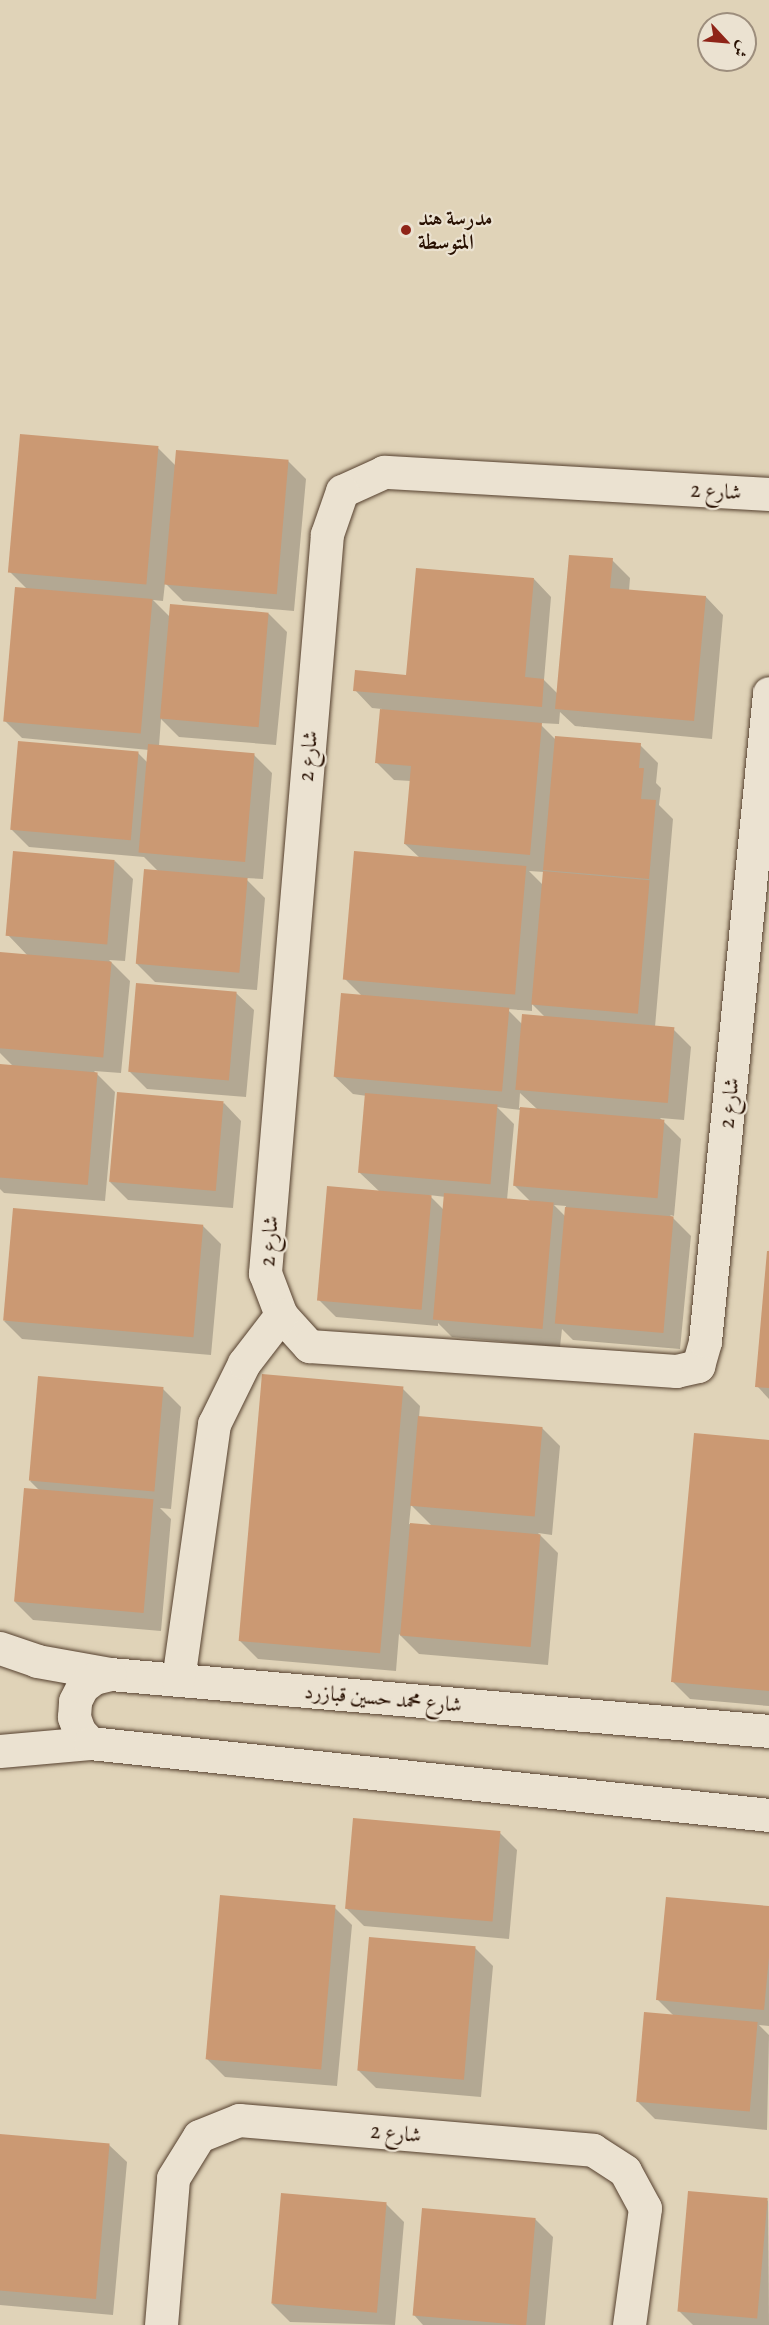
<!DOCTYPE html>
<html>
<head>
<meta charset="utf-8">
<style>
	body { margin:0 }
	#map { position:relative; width:769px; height:2325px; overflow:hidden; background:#e0d3b8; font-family:Alegreya,Amiri,serif }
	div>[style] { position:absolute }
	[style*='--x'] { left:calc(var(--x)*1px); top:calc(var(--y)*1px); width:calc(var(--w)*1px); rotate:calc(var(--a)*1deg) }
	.shadow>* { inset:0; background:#0003 }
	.building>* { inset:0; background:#cb9973; transform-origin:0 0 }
	.roads { filter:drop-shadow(0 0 2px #55402e) drop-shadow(0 0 2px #55402e) }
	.minor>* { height:33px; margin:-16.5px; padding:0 16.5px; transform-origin:16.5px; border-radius:16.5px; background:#ebe2d1 }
	.dots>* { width:16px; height:16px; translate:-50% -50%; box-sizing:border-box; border:3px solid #ebe2d1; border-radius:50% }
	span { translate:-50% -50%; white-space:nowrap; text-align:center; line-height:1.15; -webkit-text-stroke:4.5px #ebe2d1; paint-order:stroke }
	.poi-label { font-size:21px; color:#270f00; font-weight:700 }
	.left { translate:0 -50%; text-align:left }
	.street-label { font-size:21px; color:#270f00 }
	.north { position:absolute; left:697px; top:12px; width:60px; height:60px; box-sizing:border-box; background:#ebe2d1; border:2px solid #9d8e7d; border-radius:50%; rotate:116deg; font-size:16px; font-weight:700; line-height:24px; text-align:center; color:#270f00 }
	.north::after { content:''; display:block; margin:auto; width:21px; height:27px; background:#8f2418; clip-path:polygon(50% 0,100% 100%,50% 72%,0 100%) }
</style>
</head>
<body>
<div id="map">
	<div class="shadow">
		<div style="clip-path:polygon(158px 448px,176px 466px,288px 461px,306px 479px,294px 611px,183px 601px,165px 583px,163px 601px,153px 600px,171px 618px,269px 614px,287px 632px,276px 745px,179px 737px,161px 719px,159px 746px,254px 755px,272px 773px,263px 879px,245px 878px,265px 898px,257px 990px,155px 982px,137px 964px,159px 872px,144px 857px,29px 847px,11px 829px,138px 753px,148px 763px,149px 750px,22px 738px,4px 720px,27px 589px,9px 571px)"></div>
		<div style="clip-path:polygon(evenodd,612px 560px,630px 578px,629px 591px,706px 597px,723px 615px,712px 739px,575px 726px,560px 712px,559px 724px,539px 723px,556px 740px,640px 745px,658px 763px,656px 783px,661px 788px,659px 805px,673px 819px,655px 1027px,673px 1029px,691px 1047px,684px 1120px,660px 1118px,681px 1139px,674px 1216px,670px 1215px,691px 1236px,680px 1349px,573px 1340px,562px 1329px,560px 1347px,452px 1337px,438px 1323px,438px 1326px,336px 1317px,318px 1299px,380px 1192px,360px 1173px,367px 1096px,353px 1094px,335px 1077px,363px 997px,344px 978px,420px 858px,405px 844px,411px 781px,394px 780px,376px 762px,382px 709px,372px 708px,355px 690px,407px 677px,534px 579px,551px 597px,544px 680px,558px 694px,612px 560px,529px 871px,544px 872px,543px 885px,529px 871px,612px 560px,532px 1004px,546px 1018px,523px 1025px,507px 1009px,532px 1011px,532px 1004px,612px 560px,520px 1093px,538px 1110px,519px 1108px,520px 1093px,612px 560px,497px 1107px,521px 1110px,514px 1185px,531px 1202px,507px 1200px,514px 1124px,497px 1107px,612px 560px,429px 1195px,446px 1197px,444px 1210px,429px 1195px,612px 560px,554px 1205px,566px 1206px,565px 1216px,554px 1205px)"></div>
		<div style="clip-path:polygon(115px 861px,133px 879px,125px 961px,109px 960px,130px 981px,121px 1073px,94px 1071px,115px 1092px,105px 1201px,4px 1193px,0 1189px,0 1066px,14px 1067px,0 1053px,0 973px,28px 956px,8px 935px)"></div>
		<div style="clip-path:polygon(236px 993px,254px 1010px,246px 1097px,147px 1089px,129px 1071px)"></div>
		<div style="clip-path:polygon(224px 1103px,241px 1121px,233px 1208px,128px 1200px,110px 1182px)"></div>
		<div style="clip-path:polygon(203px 1226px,221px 1244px,211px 1355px,22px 1339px,4px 1321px)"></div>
		<div style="clip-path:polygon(769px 1249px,769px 1399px,757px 1386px)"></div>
		<div style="clip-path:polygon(evenodd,402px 1388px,420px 1406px,419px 1418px,542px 1428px,560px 1446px,552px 1535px,538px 1533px,558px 1553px,548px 1665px,419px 1654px,399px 1634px,396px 1671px,258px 1659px,240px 1641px,402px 1388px,411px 1505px,432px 1526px,409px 1524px,411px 1505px)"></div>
		<div style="clip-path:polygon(163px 1389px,181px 1407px,171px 1509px,160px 1508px,171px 1519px,161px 1631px,33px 1620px,15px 1602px,40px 1491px,30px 1481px)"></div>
		<div style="clip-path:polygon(769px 1441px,769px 1706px,690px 1699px,673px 1682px)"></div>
		<div style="clip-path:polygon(499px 1832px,517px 1850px,509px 1939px,364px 1926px,346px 1908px)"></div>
		<div style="clip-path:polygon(334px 1907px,352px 1925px,337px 2086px,225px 2077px,207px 2059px)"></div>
		<div style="clip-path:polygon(769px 1907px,769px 2026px,759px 2025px,769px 2035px,767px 2130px,655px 2119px,637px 2101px,674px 2016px,658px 2000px)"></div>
		<div style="clip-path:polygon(475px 1948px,493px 1966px,481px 2097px,376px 2088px,358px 2070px)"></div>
		<div style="clip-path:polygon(0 2136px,109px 2145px,127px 2162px,113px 2315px,0 2305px)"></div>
		<div style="clip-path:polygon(768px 2200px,769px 2325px,693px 2325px,679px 2311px)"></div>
		<div style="clip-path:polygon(386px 2204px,404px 2222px,395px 2325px,290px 2322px,272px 2304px)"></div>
		<div style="clip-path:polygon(535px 2219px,553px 2237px,545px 2325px,423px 2325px,414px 2315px)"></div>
	</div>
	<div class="building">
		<div style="left:20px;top:434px;width:139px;height:139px;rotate:5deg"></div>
		<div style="left:176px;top:450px;width:113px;height:135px;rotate:5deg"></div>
		<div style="clip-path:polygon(569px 555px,613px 558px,610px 588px,706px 596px,694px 721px,555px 709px)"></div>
		<div style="clip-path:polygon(416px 568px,534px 578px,525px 677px,544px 679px,542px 707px,353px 691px,355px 670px,406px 675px)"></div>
		<div style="left:15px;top:587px;width:138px;height:135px;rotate:5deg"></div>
		<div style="left:170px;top:604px;width:99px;height:115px;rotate:5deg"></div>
		<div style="clip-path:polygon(380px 709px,542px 723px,530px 855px,404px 844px,411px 766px,375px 763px)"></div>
		<div style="clip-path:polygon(555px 736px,641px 743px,639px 768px,644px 768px,641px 799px,656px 800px,649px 879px,543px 870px)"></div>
		<div style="left:18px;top:741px;width:121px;height:89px;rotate:5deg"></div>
		<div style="left:148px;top:744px;width:107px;height:109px;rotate:5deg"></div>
		<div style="left:13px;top:851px;width:102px;height:85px;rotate:5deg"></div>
		<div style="left:354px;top:851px;width:173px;height:129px;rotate:5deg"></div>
		<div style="left:144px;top:869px;width:104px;height:95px;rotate:5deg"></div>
		<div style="left:543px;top:871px;width:107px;height:134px;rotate:5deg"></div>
		<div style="left:0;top:952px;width:112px;height:96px;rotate:5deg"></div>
		<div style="left:136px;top:983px;width:101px;height:89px;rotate:5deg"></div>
		<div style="left:341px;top:993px;width:169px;height:84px;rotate:5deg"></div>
		<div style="left:522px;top:1014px;width:153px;height:76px;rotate:5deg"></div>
		<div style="left:0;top:1064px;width:98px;height:113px;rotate:5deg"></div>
		<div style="left:117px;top:1092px;width:107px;height:90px;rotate:5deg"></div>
		<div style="left:365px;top:1093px;width:133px;height:80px;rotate:5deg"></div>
		<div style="left:520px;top:1107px;width:145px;height:79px;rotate:5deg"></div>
		<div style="left:327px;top:1186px;width:105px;height:115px;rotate:5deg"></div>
		<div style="left:444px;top:1193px;width:110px;height:127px;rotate:5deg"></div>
		<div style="left:565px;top:1207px;width:109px;height:117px;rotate:5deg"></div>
		<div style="left:13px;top:1208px;width:191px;height:113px;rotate:5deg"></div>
		<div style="clip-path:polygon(767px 1251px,769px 1251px,769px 1388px,755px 1387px)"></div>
		<div style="left:262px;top:1374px;width:142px;height:268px;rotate:5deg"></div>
		<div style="left:38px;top:1376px;width:126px;height:105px;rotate:5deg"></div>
		<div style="left:418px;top:1416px;width:125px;height:90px;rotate:5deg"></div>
		<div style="clip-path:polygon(694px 1433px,769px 1440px,769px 1691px,671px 1682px)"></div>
		<div style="left:24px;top:1488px;width:130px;height:114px;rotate:5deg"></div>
		<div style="left:410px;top:1523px;width:131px;height:113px;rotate:5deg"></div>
		<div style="left:353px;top:1818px;width:148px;height:91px;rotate:5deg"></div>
		<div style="left:220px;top:1895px;width:116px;height:165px;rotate:5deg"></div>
		<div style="clip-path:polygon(666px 1897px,769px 1906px,769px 1957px,764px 2010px,656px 2000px)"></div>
		<div style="left:369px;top:1937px;width:107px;height:134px;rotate:5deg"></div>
		<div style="left:644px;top:2012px;width:114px;height:90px;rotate:5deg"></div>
		<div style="left:0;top:2134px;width:110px;height:156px;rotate:5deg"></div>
		<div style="left:688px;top:2191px;width:80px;height:121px;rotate:5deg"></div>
		<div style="left:281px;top:2193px;width:106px;height:111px;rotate:5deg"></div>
		<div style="left:422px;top:2208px;width:114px;height:108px;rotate:5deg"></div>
	</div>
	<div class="roads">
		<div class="minor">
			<div style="--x:769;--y:494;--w:386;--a:-176.7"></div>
			<div style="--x:384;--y:472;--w:46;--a:155.7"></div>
			<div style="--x:342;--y:491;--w:46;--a:109.2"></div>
			<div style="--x:327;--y:534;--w:742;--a:94.8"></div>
			<div style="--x:265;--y:1273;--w:45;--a:69.1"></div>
			<div style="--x:281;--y:1315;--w:42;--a:47.9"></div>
			<div style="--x:309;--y:1346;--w:368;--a:3.9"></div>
			<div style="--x:676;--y:1371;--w:23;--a:-13"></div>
			<div style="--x:698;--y:1366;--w:26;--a:-74"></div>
			<div style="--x:705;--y:1341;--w:651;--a:-84.36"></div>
			<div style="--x:0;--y:1648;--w:39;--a:19"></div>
			<div style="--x:37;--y:1661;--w:74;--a:10.1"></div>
			<div style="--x:110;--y:1674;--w:661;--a:4.94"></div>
			<div style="--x:178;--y:1680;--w:259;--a:-82"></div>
			<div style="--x:214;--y:1424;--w:68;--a:-63.8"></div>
			<div style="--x:244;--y:1363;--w:61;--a:-52.4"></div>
			<div style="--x:90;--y:1743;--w:16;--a:-133"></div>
			<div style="--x:79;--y:1731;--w:15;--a:-110"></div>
			<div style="--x:74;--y:1717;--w:16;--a:-86"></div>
			<div style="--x:75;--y:1701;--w:16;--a:-63"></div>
			<div style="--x:82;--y:1687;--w:15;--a:-37"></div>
			<div style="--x:94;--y:1678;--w:16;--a:-14"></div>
			<div style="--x:0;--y:1751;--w:90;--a:-5.1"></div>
			<div style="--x:90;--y:1743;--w:683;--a:6.05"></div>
			<div style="--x:161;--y:2325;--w:147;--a:-85.3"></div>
			<div style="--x:173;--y:2178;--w:49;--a:-58.2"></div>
			<div style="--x:199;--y:2136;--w:43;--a:-21.8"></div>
			<div style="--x:239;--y:2120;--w:355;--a:4.8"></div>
			<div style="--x:593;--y:2150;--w:38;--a:33"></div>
			<div style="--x:625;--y:2171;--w:42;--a:61.6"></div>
			<div style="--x:645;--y:2208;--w:118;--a:97.8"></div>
		</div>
	</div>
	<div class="dots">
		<div style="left:406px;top:230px;background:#8f2418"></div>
	</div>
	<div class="poi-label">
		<span class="left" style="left:418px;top:230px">مدرسة هند<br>المتوسطة</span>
	</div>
	<div class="street-label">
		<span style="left:716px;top:491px;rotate:3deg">شارع 2</span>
		<span style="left:308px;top:756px;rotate:-85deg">شارع 2</span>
		<span style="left:729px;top:1103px;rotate:-84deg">شارع 2</span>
		<span style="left:269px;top:1241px;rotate:-86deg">شارع 2</span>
		<span style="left:383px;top:1698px;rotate:5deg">شارع محمد حسين قبازرد</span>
		<span style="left:396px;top:2133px;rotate:5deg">شارع 2</span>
	</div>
	<div class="north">ش</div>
</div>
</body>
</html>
